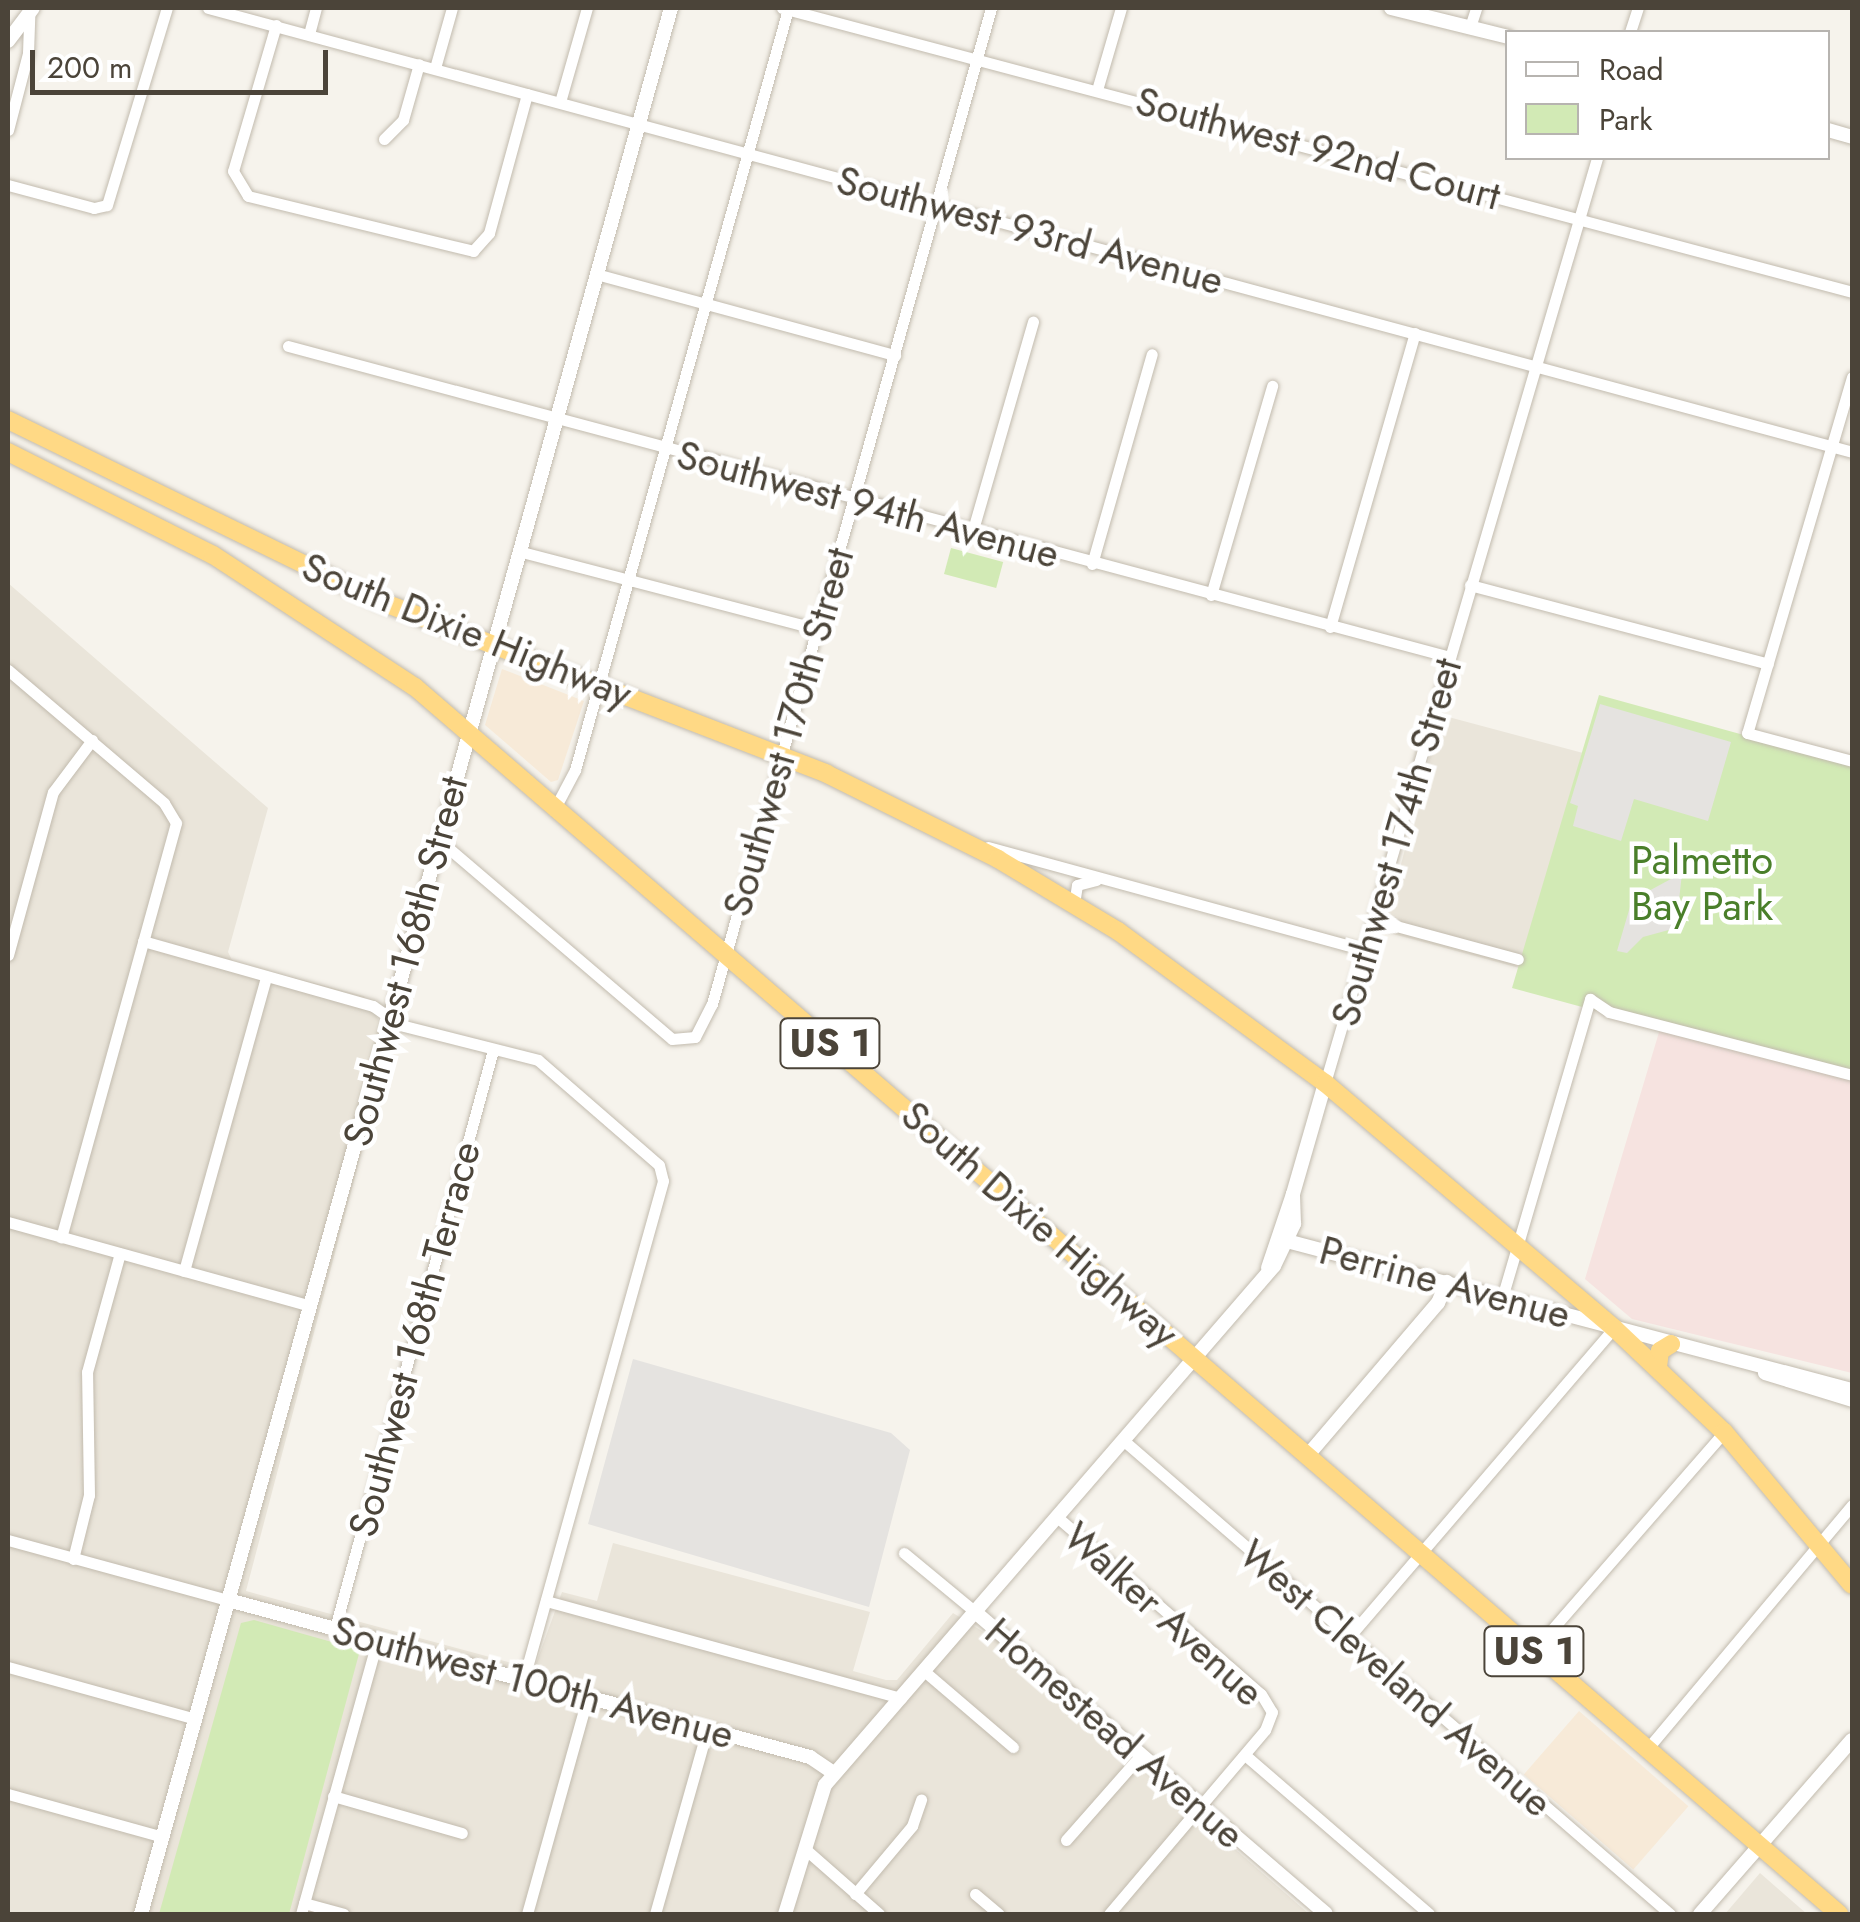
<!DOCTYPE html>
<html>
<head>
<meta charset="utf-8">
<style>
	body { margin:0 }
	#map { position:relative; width:1860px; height:1922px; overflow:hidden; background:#f6f3ec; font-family:Jost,sans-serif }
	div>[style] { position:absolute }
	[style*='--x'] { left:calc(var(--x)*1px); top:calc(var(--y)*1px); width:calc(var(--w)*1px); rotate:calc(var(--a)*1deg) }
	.residential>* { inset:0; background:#eae5da; transform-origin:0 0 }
	.commercial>* { inset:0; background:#f7ead8; transform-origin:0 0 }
	.medical>* { inset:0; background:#f6e3e0 }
	.green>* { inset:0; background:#d2eab5; transform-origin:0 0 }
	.parking>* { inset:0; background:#e5e3e0 }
	.roads { filter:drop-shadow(0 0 2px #c2bbae) drop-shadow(0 0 2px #c2bbae) }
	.minor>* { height:11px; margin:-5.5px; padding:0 5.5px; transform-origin:5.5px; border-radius:5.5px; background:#fff }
	.tertiary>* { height:14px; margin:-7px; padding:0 7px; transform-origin:7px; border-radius:7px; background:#fff }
	.trunk>* { height:18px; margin:-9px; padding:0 9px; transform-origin:9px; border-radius:9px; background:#ffd985 }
	span { translate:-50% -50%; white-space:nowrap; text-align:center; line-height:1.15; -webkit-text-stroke:9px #fff; paint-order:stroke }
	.shield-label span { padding:2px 8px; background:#fff; border:2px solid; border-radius:8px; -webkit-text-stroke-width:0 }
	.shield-label { font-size:38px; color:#4b4439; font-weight:700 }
	.street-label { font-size:40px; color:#4b4439 }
	.park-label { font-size:40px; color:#4a7f2a }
	.frame { position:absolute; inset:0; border:10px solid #4b4439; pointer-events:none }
	.legend { position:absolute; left:1505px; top:30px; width:325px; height:130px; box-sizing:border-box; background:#fff; border:2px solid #b7b4b0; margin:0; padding:12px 18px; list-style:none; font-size:30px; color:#4b4439 }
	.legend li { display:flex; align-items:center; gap:20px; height:50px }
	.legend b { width:50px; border:2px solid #b7b4b0 }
	.scale { position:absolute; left:30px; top:50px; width:298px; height:45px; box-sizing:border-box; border:5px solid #4b4439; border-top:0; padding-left:12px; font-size:30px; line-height:35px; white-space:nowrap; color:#4b4439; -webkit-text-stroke:8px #fff; paint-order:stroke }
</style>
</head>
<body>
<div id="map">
	<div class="residential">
		<div style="clip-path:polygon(8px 583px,268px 808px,228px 952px,233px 962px,364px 996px,391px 1040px,246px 1591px,534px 1669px,562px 1592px,597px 1601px,613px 1543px,870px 1612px,853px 1671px,886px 1680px,897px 1680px,953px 1613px,998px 1641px,1309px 1914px,8px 1914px)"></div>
		<div style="left:1441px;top:715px;width:146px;height:224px;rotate:15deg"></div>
		<div style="clip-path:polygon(1760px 1873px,1807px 1914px,1725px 1914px)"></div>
	</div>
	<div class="commercial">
		<div style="clip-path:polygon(502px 669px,584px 701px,558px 780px,551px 782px,485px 725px)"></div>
		<div style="left:1579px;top:1711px;width:145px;height:84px;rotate:41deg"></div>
	</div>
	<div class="medical">
		<div style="clip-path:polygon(1660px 1029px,1852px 1080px,1852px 1373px,1632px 1319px,1585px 1279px)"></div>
	</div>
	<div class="green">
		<div style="left:951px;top:548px;width:54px;height:27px;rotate:15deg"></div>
		<div style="clip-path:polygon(1599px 695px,1852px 765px,1852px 1080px,1512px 988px)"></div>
		<div style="clip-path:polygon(254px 1620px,360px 1650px,289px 1914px,159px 1914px,241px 1623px)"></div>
	</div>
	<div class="parking">
		<div style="clip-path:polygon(1600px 704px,1731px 742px,1708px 821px,1634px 799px,1621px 841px,1573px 826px,1578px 806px,1570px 803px)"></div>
		<div style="clip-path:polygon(1682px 873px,1676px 928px,1643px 937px,1627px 953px,1617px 951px,1632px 900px)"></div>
		<div style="clip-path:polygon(633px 1359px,891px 1433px,910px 1450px,869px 1607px,588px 1524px)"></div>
	</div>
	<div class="roads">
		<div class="minor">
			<div style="--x:208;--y:8;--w:1703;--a:15.11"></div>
			<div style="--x:782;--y:8;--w:1107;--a:14.86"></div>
			<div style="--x:276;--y:25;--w:152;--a:106.4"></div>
			<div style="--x:233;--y:171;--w:29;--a:59"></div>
			<div style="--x:248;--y:196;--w:232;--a:13.7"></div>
			<div style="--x:473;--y:251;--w:24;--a:-48"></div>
			<div style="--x:489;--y:233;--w:144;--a:-74.7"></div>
			<div style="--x:1470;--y:27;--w:20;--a:-72"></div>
			<div style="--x:1630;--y:32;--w:25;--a:-72"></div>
			<div style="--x:309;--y:34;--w:27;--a:-75"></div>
			<div style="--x:435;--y:68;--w:62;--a:-74.2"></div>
			<div style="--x:1097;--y:90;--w:85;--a:-73.7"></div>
			<div style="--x:560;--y:102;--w:98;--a:-74"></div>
			<div style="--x:8;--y:130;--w:80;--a:-75.4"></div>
			<div style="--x:28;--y:53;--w:38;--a:-88"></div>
			<div style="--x:384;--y:139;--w:27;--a:-45"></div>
			<div style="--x:403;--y:120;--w:58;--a:-74.1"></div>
			<div style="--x:8;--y:185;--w:89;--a:15"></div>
			<div style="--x:94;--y:208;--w:13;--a:-13"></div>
			<div style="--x:107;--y:205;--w:206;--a:-73.1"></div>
			<div style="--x:596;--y:274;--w:310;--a:15.2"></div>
			<div style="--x:288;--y:346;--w:1203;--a:14.98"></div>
			<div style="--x:1852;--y:377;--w:371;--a:106.4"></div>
			<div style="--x:1747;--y:733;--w:109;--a:14.9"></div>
			<div style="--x:972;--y:533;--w:220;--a:-73.9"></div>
			<div style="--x:518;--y:551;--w:310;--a:14.6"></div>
			<div style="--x:1092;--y:564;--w:218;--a:-74.1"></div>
			<div style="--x:1470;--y:585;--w:308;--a:14.8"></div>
			<div style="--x:1211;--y:595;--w:218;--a:-73.7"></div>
			<div style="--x:1330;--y:627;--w:306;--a:-73.9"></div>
			<div style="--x:8;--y:670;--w:205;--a:40.4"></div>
			<div style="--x:164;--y:803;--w:23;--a:59"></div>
			<div style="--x:176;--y:823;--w:430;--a:105.5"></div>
			<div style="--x:556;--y:806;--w:41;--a:-62.2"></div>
			<div style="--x:575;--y:770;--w:790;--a:-74.36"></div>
			<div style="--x:439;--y:840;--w:306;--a:40.5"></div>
			<div style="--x:672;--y:1039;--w:23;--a:-5"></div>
			<div style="--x:695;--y:1037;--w:37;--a:-63"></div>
			<div style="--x:712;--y:1004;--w:1034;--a:-74.35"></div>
			<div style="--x:988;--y:847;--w:391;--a:15.3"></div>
			<div style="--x:1074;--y:904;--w:19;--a:-81"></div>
			<div style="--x:1077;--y:885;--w:20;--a:-15"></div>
			<div style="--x:1374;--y:920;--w:149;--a:15.2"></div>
			<div style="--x:143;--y:941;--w:239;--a:15.8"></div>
			<div style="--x:373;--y:1006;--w:33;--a:35"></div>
			<div style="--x:400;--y:1025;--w:142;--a:14.2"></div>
			<div style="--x:538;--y:1060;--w:160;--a:41"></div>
			<div style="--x:659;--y:1165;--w:16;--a:76"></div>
			<div style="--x:663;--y:1181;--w:516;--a:105.63"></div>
			<div style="--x:8;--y:955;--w:169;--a:-74.6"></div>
			<div style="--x:53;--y:792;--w:65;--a:-53.1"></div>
			<div style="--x:1325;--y:1083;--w:964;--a:-73.61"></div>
			<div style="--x:8;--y:1222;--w:313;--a:15.5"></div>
			<div style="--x:184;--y:1271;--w:305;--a:-74.4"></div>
			<div style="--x:1502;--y:1298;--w:312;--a:-73.6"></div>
			<div style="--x:1590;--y:999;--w:23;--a:34"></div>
			<div style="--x:1609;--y:1012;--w:251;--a:14.5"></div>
			<div style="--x:1123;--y:1440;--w:724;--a:40.91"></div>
			<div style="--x:1056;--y:1516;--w:271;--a:41"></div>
			<div style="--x:1261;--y:1694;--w:21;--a:59"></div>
			<div style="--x:1272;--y:1712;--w:19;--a:111"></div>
			<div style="--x:1265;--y:1730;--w:241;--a:130.3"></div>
			<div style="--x:8;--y:1540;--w:228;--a:15.3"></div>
			<div style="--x:904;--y:1553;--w:91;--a:39.6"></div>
			<div style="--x:73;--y:1559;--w:66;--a:-76"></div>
			<div style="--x:89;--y:1495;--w:123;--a:-90.9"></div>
			<div style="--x:87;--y:1372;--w:123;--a:-74.5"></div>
			<div style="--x:546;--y:1601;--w:368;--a:15.3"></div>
			<div style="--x:335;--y:1628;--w:599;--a:-74.71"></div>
			<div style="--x:1349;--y:1637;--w:407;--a:-49.4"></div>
			<div style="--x:1534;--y:1650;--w:289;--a:-48.9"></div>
			<div style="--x:8;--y:1667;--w:194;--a:15.5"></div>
			<div style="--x:924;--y:1671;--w:117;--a:40.5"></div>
			<div style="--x:1648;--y:1748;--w:317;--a:-50"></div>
			<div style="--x:1245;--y:1755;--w:243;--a:40.8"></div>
			<div style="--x:8;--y:1794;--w:161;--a:15.5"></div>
			<div style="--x:333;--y:1796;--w:134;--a:16"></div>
			<div style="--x:1066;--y:1840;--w:113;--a:-48.6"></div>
			<div style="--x:804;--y:1848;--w:100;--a:41.3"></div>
			<div style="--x:855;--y:1894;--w:89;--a:-50"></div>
			<div style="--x:912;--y:1826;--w:28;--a:-71"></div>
			<div style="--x:975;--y:1894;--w:31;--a:40"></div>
			<div style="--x:304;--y:1903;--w:41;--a:15.4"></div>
			<div style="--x:301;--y:1914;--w:286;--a:-74.4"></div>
			<div style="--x:527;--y:1914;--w:226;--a:-74.4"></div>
			<div style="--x:655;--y:1914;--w:191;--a:-74.2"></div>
		</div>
		<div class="tertiary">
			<div style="--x:1391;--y:8;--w:121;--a:13.9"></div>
			<div style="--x:8;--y:41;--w:41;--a:-52.9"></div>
			<div style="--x:1828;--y:130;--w:25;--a:16"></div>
			<div style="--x:1293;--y:1194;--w:116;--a:-73.9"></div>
			<div style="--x:1283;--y:1240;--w:588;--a:14.77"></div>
			<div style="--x:1765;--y:1373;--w:91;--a:17.2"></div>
			<div style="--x:1308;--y:1455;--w:200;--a:-49.5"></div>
			<div style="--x:1438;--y:1303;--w:23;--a:-67"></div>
			<div style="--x:228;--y:1600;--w:603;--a:15.1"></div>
			<div style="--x:810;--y:1757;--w:29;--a:34"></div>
			<div style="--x:974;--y:1611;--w:464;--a:40.7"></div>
			<div style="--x:141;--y:1914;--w:1978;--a:-74.46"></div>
			<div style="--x:785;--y:1914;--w:135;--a:-72.8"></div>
			<div style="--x:825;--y:1785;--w:686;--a:-49.14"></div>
			<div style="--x:1274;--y:1266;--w:47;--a:-64.5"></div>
			<div style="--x:1294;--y:1224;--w:30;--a:-92"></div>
			<div style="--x:1293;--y:1194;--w:78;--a:108.7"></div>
			<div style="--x:1700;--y:1914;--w:231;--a:-48.9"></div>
		</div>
		<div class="trunk">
			<div style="--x:8;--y:420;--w:411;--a:26"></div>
			<div style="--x:377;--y:600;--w:482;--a:21.1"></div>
			<div style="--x:827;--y:774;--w:191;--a:26.4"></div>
			<div style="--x:998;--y:859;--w:140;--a:31"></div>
			<div style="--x:1118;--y:931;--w:257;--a:36.3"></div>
			<div style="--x:1325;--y:1083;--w:379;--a:40.3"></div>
			<div style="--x:1614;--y:1328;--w:151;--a:43.4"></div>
			<div style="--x:1724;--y:1432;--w:199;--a:50.1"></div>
			<div style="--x:8;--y:452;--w:229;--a:26.7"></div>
			<div style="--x:213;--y:555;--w:241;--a:33.2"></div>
			<div style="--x:415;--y:687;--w:1880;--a:40.75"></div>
			<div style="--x:1658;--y:1367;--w:16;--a:-83"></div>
			<div style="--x:1660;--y:1351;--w:13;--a:-32"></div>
		</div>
	</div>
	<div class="shield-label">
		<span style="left:830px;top:1043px">US 1</span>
		<span style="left:1534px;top:1651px">US 1</span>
	</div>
	<div class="street-label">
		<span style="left:1318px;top:148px;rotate:15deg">Southwest 92nd Court</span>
		<span style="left:1030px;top:230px;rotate:15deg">Southwest 93rd Avenue</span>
		<span style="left:868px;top:504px;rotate:15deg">Southwest 94th Avenue</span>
		<span style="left:467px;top:630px;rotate:22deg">South Dixie Highway</span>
		<span style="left:788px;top:732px;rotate:-74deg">Southwest 170th Street</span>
		<span style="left:1396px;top:842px;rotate:-74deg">Southwest 174th Street</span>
		<span style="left:405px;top:961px;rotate:-75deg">Southwest 168th Street</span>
		<span style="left:1040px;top:1224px;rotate:41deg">South Dixie Highway</span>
		<span style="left:1445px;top:1282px;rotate:15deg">Perrine Avenue</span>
		<span style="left:414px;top:1339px;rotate:-75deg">Southwest 168th Terrace</span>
		<span style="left:1164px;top:1614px;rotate:42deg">Walker Avenue</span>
		<span style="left:1396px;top:1678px;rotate:41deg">West Cleveland Avenue</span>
		<span style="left:533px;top:1682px;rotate:15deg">Southwest 100th Avenue</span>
		<span style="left:1115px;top:1733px;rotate:41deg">Homestead Avenue</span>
	</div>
	<div class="park-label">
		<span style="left:1702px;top:883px">Palmetto<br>Bay Park</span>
	</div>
	<div class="frame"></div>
	<ul class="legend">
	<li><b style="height:12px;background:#fff"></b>Road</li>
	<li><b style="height:28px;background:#d2eab5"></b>Park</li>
	</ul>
	<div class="scale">200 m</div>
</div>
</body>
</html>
